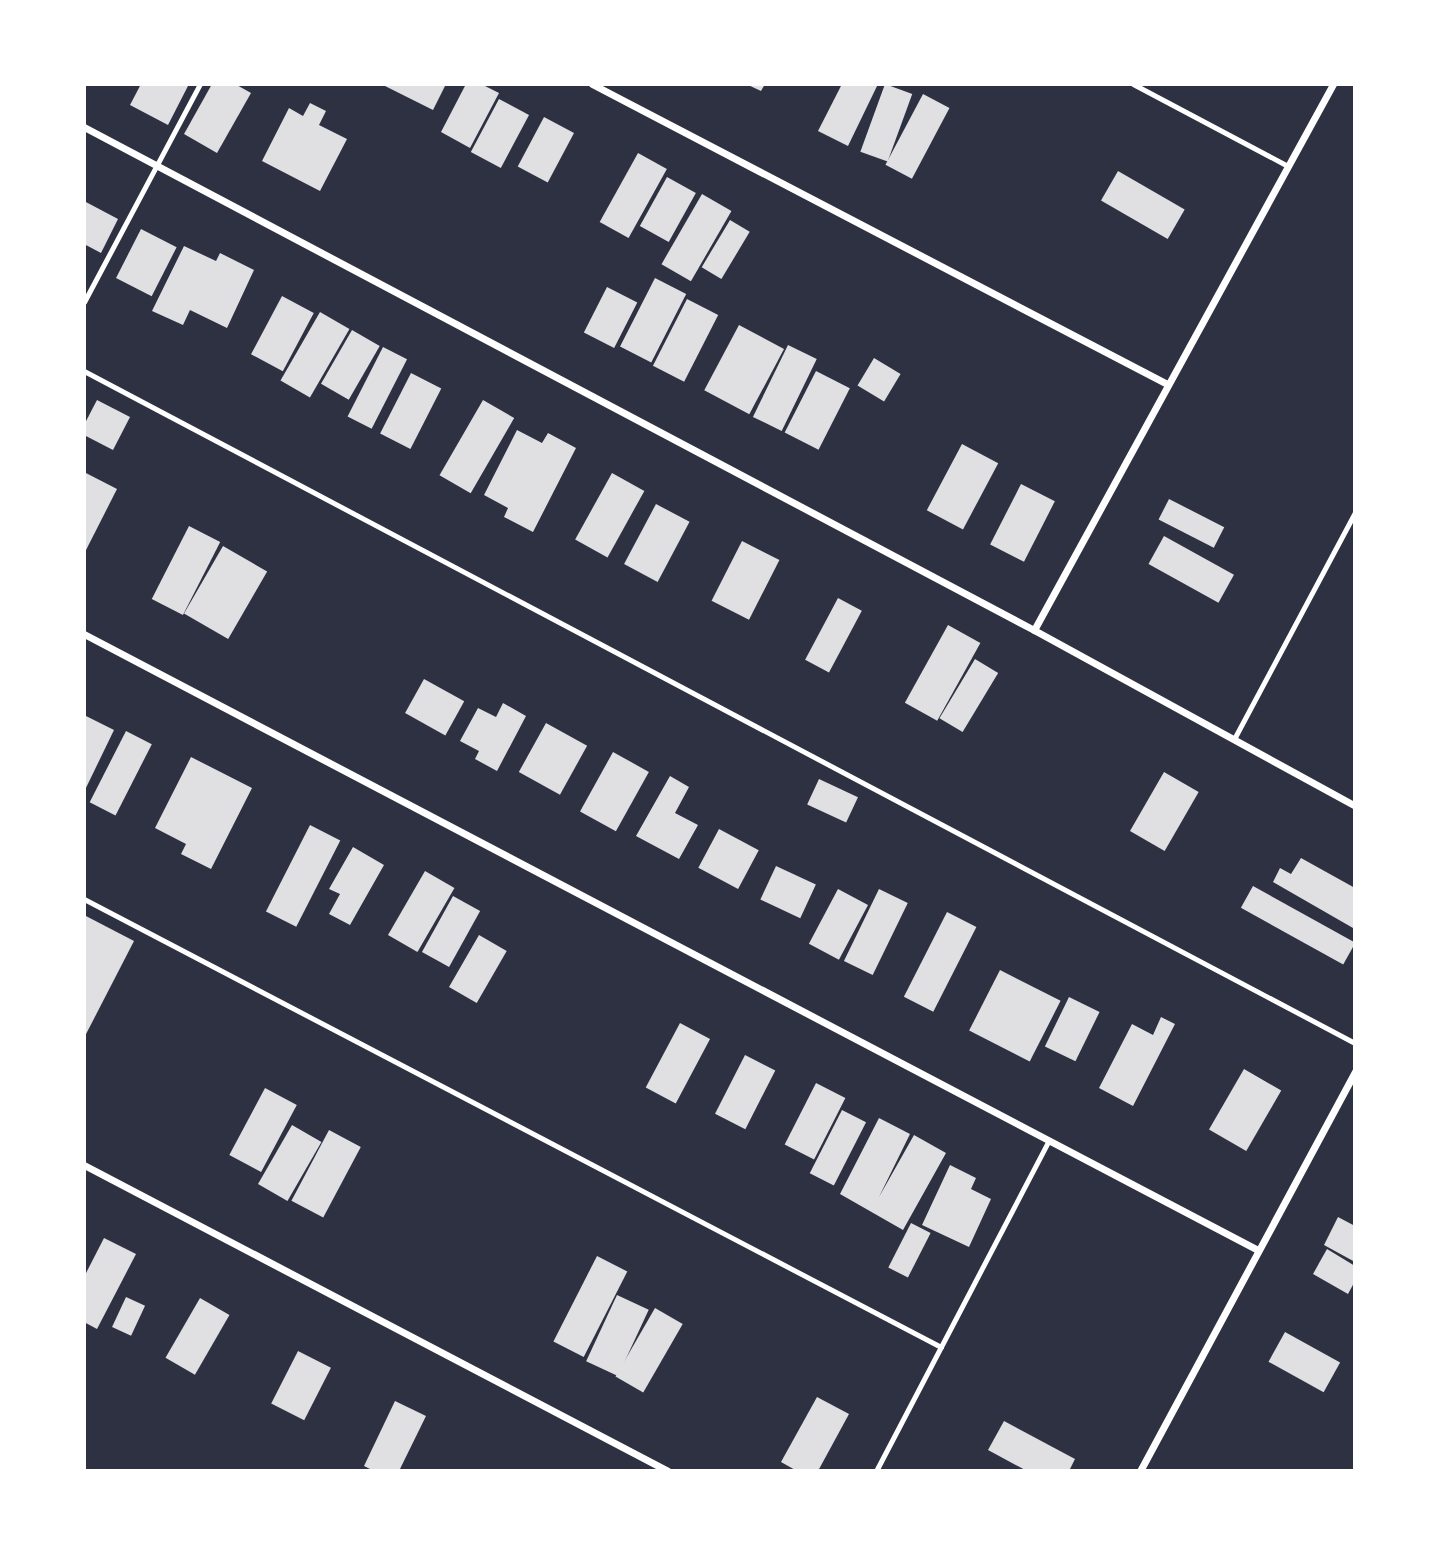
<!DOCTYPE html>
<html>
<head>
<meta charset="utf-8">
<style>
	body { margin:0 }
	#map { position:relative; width:1439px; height:1555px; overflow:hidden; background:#2d3142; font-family:Figtree,sans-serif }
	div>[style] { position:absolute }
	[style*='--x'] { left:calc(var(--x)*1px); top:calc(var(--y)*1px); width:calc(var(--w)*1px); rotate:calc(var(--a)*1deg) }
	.building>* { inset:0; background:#e0e0e3; transform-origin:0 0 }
	.service>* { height:5px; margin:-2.5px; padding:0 2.5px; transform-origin:2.5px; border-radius:2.5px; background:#fff }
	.minor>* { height:7px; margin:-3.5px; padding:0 3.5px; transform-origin:3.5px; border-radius:3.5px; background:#fff }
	span { translate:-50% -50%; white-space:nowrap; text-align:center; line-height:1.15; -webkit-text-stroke:6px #fff; paint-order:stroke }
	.frame { position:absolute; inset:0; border:86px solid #fff; pointer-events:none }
</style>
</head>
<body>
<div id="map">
	<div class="building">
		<div style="clip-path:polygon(141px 84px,189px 84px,168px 125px,130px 105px)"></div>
		<div style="clip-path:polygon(212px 84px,235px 84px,251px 93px,217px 153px,184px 134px)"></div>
		<div style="clip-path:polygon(381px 84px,446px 84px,433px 110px)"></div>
		<div style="clip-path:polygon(466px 84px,481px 84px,499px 93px,470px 148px,441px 132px)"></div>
		<div style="clip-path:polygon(746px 84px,765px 84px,761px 91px)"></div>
		<div style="clip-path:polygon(842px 84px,878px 84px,848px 146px,818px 131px)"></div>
		<div style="left:885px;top:84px;width:29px;height:72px;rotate:20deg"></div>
		<div style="left:923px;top:94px;width:30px;height:80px;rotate:28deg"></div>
		<div style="left:499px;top:99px;width:34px;height:60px;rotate:28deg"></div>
		<div style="clip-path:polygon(310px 103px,326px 111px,319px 125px,347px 139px,320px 191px,262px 161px,289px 108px,303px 116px)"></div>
		<div style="left:544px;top:117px;width:34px;height:56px;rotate:28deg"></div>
		<div style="left:638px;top:153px;width:33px;height:79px;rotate:29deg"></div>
		<div style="left:1118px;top:171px;width:77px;height:34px;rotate:30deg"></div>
		<div style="left:667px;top:177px;width:33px;height:56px;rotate:29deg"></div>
		<div style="left:702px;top:194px;width:34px;height:81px;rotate:30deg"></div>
		<div style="clip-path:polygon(84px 201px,118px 219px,101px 253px,84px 244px)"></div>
		<div style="left:730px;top:220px;width:23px;height:55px;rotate:31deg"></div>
		<div style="left:141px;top:229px;width:40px;height:55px;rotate:27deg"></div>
		<div style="clip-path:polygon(184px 246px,216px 261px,220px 253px,254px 270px,227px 328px,190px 310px,183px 325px,152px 311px)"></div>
		<div style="left:655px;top:278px;width:35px;height:77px;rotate:27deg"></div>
		<div style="left:607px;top:287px;width:34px;height:51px;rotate:27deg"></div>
		<div style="left:282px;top:296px;width:36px;height:66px;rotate:28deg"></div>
		<div style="left:687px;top:299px;width:35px;height:75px;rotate:27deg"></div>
		<div style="left:320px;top:312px;width:34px;height:79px;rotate:30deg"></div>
		<div style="left:739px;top:325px;width:51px;height:74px;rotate:28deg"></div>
		<div style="left:352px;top:330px;width:32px;height:62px;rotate:30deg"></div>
		<div style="left:788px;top:345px;width:32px;height:80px;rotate:26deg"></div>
		<div style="left:383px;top:347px;width:27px;height:78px;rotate:27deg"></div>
		<div style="left:874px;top:358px;width:31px;height:32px;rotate:31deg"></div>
		<div style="left:816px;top:371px;width:38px;height:69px;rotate:27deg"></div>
		<div style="left:411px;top:373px;width:34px;height:68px;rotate:27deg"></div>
		<div style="clip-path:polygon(97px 400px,130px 417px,113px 450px,84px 435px,84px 425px)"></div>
		<div style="left:483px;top:400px;width:36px;height:87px;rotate:30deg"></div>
		<div style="clip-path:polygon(517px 430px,542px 443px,548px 433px,576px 448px,533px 532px,504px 517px,508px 508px,484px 495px)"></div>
		<div style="left:962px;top:444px;width:41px;height:75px;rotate:28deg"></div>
		<div style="clip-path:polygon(84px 472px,117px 489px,84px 554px)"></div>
		<div style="left:612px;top:473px;width:37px;height:76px;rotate:29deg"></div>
		<div style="left:1021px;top:484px;width:38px;height:68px;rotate:27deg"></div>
		<div style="left:1169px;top:499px;width:62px;height:23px;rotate:27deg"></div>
		<div style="left:656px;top:504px;width:38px;height:68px;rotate:28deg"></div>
		<div style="left:189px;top:526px;width:35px;height:82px;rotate:27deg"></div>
		<div style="left:1164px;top:536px;width:80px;height:32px;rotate:29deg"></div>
		<div style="left:742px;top:541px;width:42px;height:67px;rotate:27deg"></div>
		<div style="left:223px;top:546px;width:51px;height:78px;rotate:30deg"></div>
		<div style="left:838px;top:598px;width:27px;height:70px;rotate:28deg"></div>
		<div style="left:948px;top:625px;width:37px;height:89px;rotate:29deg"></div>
		<div style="left:975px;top:659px;width:27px;height:69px;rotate:31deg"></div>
		<div style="left:424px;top:679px;width:46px;height:39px;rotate:29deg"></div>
		<div style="clip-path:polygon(503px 703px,526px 716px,497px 771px,475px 759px,479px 751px,460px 741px,478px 708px,496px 717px)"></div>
		<div style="clip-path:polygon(84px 715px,114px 730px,84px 792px)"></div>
		<div style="left:546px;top:723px;width:47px;height:56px;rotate:29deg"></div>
		<div style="left:126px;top:731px;width:29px;height:80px;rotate:27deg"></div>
		<div style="left:613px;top:752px;width:41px;height:68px;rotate:29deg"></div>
		<div style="clip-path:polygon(191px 757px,252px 788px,211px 869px,181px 854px,186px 844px,155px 828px)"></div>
		<div style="left:1164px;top:772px;width:40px;height:68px;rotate:30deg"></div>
		<div style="clip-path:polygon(670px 776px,689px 787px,675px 813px,698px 825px,679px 859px,636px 836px)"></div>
		<div style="left:819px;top:779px;width:43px;height:28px;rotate:25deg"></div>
		<div style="left:310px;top:825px;width:34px;height:97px;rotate:27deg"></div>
		<div style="left:719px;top:829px;width:45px;height:44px;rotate:28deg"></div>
		<div style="clip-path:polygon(353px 847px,384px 865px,350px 925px,329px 914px,340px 894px,329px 889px)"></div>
		<div style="clip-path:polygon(1301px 858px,1355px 888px,1353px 928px,1273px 882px,1280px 868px,1291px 874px)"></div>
		<div style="left:776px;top:866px;width:44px;height:37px;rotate:25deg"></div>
		<div style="left:425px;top:871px;width:34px;height:74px;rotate:30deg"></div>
		<div style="left:1253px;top:886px;width:117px;height:25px;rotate:29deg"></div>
		<div style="left:838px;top:889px;width:34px;height:62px;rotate:28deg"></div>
		<div style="left:879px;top:889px;width:32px;height:80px;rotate:26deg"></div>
		<div style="left:453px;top:896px;width:31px;height:64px;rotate:29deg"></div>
		<div style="left:947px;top:912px;width:33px;height:95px;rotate:27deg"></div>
		<div style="clip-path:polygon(84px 915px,134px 941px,84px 1038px)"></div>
		<div style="left:479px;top:935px;width:32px;height:60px;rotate:30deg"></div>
		<div style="left:1000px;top:970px;width:68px;height:68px;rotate:27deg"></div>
		<div style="left:1069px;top:997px;width:34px;height:55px;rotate:26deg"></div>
		<div style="clip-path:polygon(1161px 1017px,1175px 1024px,1133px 1106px,1099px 1088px,1132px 1024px,1153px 1035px)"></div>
		<div style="left:680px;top:1023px;width:34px;height:73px;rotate:28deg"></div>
		<div style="left:745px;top:1055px;width:34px;height:66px;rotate:27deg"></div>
		<div style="left:1244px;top:1069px;width:43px;height:70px;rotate:30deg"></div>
		<div style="left:816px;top:1083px;width:33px;height:69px;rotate:27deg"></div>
		<div style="left:265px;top:1088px;width:36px;height:76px;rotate:28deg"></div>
		<div style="left:842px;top:1110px;width:27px;height:71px;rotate:27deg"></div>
		<div style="clip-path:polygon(879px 1118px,910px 1134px,879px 1197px,914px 1135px,946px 1153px,903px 1230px,840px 1194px)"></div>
		<div style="left:292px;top:1125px;width:34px;height:68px;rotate:30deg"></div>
		<div style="left:329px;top:1130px;width:36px;height:80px;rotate:28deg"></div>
		<div style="clip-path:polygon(950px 1165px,976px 1178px,971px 1189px,991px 1199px,969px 1247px,922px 1225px)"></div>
		<div style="clip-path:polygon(1338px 1217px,1355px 1226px,1355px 1262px,1324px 1245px)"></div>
		<div style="left:911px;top:1223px;width:22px;height:50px;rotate:27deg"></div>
		<div style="clip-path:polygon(104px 1238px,136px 1254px,97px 1329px,84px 1322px,84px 1277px)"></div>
		<div style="clip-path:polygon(1327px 1249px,1355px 1266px,1355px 1281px,1348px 1294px,1313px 1274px)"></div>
		<div style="left:597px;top:1256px;width:34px;height:96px;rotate:27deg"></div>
		<div style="left:617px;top:1295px;width:35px;height:73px;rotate:25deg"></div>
		<div style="left:126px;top:1297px;width:21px;height:33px;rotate:25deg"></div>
		<div style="left:200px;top:1298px;width:34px;height:69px;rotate:30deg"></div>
		<div style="left:655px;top:1308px;width:32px;height:79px;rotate:30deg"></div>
		<div style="left:1285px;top:1332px;width:63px;height:34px;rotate:29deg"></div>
		<div style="left:298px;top:1351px;width:37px;height:59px;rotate:27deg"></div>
		<div style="clip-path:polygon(817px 1397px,849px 1414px,818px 1471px,797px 1471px,781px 1462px)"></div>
		<div style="clip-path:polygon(395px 1401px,426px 1416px,399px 1471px,374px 1471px,364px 1466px)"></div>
		<div style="clip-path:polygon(1004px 1421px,1075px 1459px,1069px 1471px,1027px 1471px,988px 1450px)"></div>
	</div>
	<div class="service">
		<div style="--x:1133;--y:84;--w:173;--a:27.9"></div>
		<div style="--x:84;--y:302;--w:247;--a:-62"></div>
		<div style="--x:84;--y:371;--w:1438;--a:27.87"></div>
		<div style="--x:1234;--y:739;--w:257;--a:-61.9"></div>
		<div style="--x:84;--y:899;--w:967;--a:27.6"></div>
		<div style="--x:876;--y:1471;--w:373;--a:-62.4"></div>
	</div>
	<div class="minor">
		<div style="--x:592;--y:84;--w:649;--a:27.55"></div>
		<div style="--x:84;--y:127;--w:1075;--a:27.9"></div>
		<div style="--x:1034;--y:630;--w:366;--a:28.7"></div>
		<div style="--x:1034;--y:630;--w:623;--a:-61.29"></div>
		<div style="--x:84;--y:634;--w:1326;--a:27.69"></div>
		<div style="--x:84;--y:1165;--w:659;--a:27.65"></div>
		<div style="--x:1140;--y:1471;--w:454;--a:-61.7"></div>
	</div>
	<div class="frame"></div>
</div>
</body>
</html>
